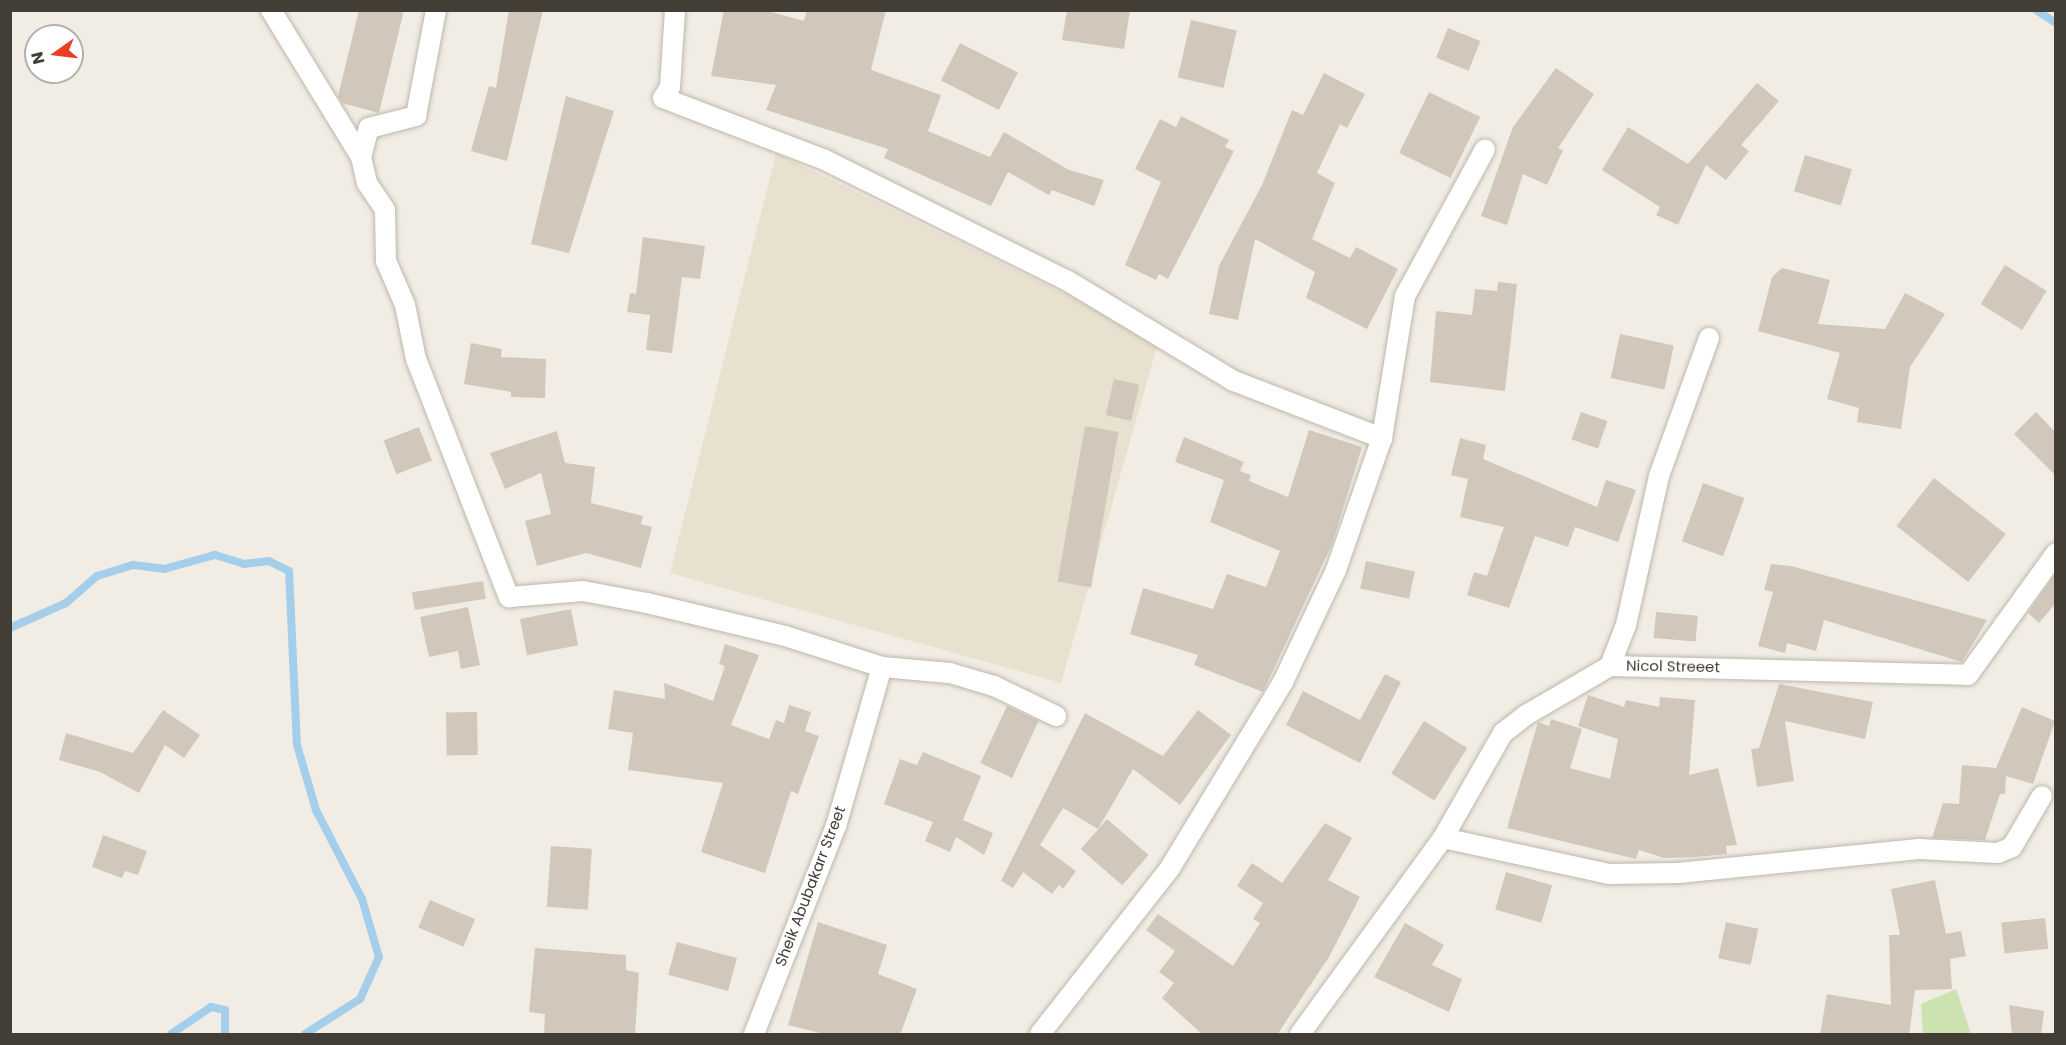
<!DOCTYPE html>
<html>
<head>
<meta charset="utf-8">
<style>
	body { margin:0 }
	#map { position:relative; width:2066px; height:1045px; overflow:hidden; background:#f1ede4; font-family:Poppins,sans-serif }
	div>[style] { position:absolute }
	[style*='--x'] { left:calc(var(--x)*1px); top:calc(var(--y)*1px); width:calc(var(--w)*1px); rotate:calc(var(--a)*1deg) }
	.education>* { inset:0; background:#e9e1cf }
	.green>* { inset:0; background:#cce2b0 }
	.stream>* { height:8px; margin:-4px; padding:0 4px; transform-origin:4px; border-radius:4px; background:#a4cee9 }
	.building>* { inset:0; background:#d1c8bb; transform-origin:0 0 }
	.roads { filter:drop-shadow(0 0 2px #beb7ab) drop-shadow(0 0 2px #beb7ab) }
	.street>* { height:20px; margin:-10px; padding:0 10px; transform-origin:10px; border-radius:10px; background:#fff }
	span { translate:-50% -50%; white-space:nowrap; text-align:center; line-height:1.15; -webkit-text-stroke:4.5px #fff; paint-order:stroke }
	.street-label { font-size:15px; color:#423d35 }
	.frame { position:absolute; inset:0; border:12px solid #423d35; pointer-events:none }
	.north { position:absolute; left:24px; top:24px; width:60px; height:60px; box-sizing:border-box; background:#fff; border:2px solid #b3b1ae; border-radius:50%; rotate:256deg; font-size:16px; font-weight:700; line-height:24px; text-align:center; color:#423d35 }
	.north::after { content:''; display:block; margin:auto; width:21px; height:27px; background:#e83e23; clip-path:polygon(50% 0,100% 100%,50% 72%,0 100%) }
</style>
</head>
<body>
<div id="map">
	<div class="education">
		<div style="clip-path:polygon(776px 153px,1159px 340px,1061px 683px,670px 573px)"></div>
	</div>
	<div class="green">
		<div style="clip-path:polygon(1956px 989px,1971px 1034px,1923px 1034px,1921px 1004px)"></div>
	</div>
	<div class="stream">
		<div style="--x:2036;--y:10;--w:24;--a:33"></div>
		<div style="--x:10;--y:628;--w:61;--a:-24.1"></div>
		<div style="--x:66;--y:603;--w:41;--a:-41.1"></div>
		<div style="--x:97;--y:576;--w:38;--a:-17"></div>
		<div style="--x:133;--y:565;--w:31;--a:7"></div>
		<div style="--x:164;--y:569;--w:53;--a:-15.4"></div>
		<div style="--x:215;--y:555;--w:30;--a:17"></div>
		<div style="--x:244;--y:564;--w:25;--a:-7"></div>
		<div style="--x:269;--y:561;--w:22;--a:27"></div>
		<div style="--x:289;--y:571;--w:174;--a:87.4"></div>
		<div style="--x:297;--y:745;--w:68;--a:73.7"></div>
		<div style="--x:316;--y:810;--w:100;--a:62.7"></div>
		<div style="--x:362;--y:899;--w:60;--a:73.7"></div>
		<div style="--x:379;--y:957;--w:46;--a:114.3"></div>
		<div style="--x:360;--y:999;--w:65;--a:147.5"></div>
		<div style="--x:171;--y:1034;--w:48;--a:-34"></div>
		<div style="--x:211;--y:1007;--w:14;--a:12"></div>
		<div style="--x:225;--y:1010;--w:24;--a:90"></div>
	</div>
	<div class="building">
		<div style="clip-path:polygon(359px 10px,404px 10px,379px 113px,342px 103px,338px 96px)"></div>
		<div style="clip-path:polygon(509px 10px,543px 10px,507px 161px,471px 151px,489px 86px,496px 88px)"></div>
		<div style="clip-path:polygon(724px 10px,764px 10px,804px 21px,807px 10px,886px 10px,871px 70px,941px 95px,928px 131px,990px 157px,1004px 132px,1069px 170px,1104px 180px,1094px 206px,1052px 190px,1049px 195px,1008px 172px,991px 206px,884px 158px,888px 149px,766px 110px,776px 85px,711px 76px)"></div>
		<div style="clip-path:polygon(1067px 10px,1130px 10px,1124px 49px,1062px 40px)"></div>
		<div style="left:1191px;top:20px;width:47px;height:59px;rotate:13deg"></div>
		<div style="left:1448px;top:28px;width:35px;height:32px;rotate:22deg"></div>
		<div style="left:960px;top:43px;width:65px;height:42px;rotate:27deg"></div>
		<div style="clip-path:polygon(1556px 68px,1594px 94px,1558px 148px,1563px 150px,1547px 185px,1523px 174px,1507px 225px,1481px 216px,1513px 127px)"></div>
		<div style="clip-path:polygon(1324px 73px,1365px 94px,1347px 128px,1340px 124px,1317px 173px,1335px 183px,1312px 239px,1350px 258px,1356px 247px,1398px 269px,1367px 329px,1306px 298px,1315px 272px,1255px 239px,1238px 320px,1209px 314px,1219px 266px,1262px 185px,1292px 110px,1303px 115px)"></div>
		<div style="clip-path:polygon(1757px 83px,1779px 101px,1741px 145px,1749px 151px,1726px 180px,1706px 165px,1678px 225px,1656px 215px,1660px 207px,1602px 170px,1628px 127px,1688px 164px)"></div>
		<div style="left:1429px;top:92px;width:57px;height:68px;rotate:26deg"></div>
		<div style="clip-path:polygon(566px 96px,614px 111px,569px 253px,531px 244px)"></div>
		<div style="clip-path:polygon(1181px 116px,1229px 140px,1225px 147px,1234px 151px,1168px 279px,1159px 274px,1156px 280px,1125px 265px,1161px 182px,1135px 169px,1160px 119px,1176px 127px)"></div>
		<div style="left:1805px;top:155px;width:49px;height:38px;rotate:17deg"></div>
		<div style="clip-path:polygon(643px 237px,705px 246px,700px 279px,682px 277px,672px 353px,646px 350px,650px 315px,627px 312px,630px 293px,636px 294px)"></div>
		<div style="left:2005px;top:265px;width:49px;height:46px;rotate:32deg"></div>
		<div style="clip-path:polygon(1782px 268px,1830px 280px,1818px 324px,1885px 329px,1905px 293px,1945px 314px,1910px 367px,1901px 429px,1857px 422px,1859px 408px,1827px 399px,1840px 353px,1758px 331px,1772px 277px)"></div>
		<div style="clip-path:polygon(1498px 282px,1517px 284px,1505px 391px,1430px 382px,1436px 311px,1472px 315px,1475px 289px,1497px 291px)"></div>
		<div style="left:1620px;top:334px;width:55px;height:45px;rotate:12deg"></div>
		<div style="clip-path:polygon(471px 343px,502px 349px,501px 357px,546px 359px,545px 398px,511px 397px,511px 392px,464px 384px)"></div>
		<div style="left:1114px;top:379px;width:26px;height:37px;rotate:13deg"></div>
		<div style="left:1581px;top:412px;width:28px;height:29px;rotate:19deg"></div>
		<div style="clip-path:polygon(2036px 412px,2055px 432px,2055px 475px,2014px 434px)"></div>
		<div style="left:1085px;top:426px;width:34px;height:158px;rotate:10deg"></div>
		<div style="left:419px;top:427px;width:36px;height:38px;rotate:69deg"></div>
		<div style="clip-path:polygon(1309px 430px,1362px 447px,1332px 544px,1263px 692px,1194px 665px,1198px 655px,1130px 634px,1143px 588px,1213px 609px,1227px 574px,1266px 587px,1280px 551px,1210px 522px,1224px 480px,1175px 462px,1184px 437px,1244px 462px,1240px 471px,1251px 475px,1249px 481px,1288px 497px)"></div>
		<div style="clip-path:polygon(557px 431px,565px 463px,595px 467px,591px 503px,643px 516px,641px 524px,652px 527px,641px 568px,586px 553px,537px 566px,525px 521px,551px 514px,541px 473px,505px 489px,490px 453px)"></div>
		<div style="clip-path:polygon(1460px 438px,1486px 445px,1483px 459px,1597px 507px,1606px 480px,1636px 490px,1618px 542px,1575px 527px,1568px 547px,1535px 536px,1509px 608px,1467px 595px,1474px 572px,1487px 576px,1504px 527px,1460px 517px,1468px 479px,1451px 475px)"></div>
		<div style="left:1934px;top:478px;width:91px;height:61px;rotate:38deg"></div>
		<div style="left:1703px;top:483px;width:44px;height:62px;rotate:20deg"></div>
		<div style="left:1366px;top:561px;width:50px;height:28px;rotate:12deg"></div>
		<div style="clip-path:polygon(1771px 564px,1791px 566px,1987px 620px,1962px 662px,1824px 620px,1816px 651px,1787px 643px,1785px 653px,1758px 646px,1773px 592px,1764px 590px)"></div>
		<div style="clip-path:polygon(2055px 574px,2055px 604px,2039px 623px,2028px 613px)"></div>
		<div style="left:483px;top:581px;width:18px;height:72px;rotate:81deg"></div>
		<div style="clip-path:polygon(468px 607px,480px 665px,461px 669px,458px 651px,429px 657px,420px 617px)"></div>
		<div style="left:571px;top:609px;width:37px;height:52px;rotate:79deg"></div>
		<div style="left:1656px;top:612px;width:42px;height:26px;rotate:5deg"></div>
		<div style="clip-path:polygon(725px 644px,759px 655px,731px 725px,769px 739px,776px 720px,784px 723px,789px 705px,811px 712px,805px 731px,819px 736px,798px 794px,791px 791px,765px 873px,701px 852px,723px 783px,628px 770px,633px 733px,608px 729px,614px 690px,665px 699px,664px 683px,713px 701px,725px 666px,719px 664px)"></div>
		<div style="clip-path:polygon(1385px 674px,1401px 682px,1360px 763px,1286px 725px,1303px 691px,1360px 720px)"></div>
		<div style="clip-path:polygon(1779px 684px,1873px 702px,1865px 739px,1785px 721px,1794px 781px,1757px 787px,1751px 749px,1759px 748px)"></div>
		<div style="clip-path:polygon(1588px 695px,1624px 707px,1626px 700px,1659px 707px,1660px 697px,1695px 700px,1689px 775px,1718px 768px,1737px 845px,1726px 846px,1727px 854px,1695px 857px,1664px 858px,1639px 850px,1636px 859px,1507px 828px,1538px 722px,1549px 726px,1551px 719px,1582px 729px,1570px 768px,1610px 779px,1618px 739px,1578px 726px)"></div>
		<div style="left:1007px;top:706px;width:35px;height:63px;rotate:25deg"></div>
		<div style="clip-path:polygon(2022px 707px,2055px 721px,2033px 784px,2006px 776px,2005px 794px,2000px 794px,1985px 840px,1932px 838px,1943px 803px,1959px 804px,1962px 765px,1996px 768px)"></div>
		<div style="clip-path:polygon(163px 710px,200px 735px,184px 758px,165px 745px,139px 793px,100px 772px,59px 760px,66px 733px,133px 753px)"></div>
		<div style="clip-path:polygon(1198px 710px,1231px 735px,1180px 805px,1133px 769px,1098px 829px,1063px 808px,1040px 845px,1076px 871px,1063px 889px,1059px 885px,1052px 894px,1023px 872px,1013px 888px,1001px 881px,1085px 713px,1163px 756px)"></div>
		<div style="left:477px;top:712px;width:43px;height:31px;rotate:89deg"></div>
		<div style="left:1424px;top:721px;width:51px;height:62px;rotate:32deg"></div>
		<div style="clip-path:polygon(923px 752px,981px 776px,963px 820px,993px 833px,984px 855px,956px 837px,950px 852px,925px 841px,933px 822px,884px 804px,900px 759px,917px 765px)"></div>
		<div style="left:1107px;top:819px;width:55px;height:40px;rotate:41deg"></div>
		<div style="clip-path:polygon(1325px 823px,1352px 838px,1328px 880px,1360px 897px,1329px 957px,1277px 1035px,1203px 1035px,1162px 998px,1174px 983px,1159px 972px,1175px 951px,1146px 930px,1158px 914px,1233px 966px,1260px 923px,1253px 919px,1263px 903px,1237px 886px,1252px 863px,1282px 883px)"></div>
		<div style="clip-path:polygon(103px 835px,147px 851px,138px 875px,125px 871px,122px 878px,92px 867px)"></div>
		<div style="left:551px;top:846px;width:41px;height:61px;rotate:4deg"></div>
		<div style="left:1506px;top:872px;width:48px;height:39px;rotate:16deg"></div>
		<div style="clip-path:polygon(1935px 880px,1946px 934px,1961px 931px,1966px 956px,1950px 959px,1952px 989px,1915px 990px,1909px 1035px,1820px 1035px,1827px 994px,1891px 1005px,1889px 935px,1900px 935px,1891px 889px)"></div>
		<div style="left:430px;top:900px;width:49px;height:30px;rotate:23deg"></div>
		<div style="left:2045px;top:918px;width:31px;height:44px;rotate:84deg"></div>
		<div style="clip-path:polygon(818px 922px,887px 945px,878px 974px,917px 989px,900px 1035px,828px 1035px,788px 1025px)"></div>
		<div style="left:1726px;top:922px;width:33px;height:37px;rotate:12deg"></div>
		<div style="clip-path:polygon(1405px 923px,1444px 945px,1432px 965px,1462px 979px,1449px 1012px,1374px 977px)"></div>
		<div style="left:677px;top:942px;width:62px;height:34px;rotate:15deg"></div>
		<div style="clip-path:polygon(535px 948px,626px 955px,626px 970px,639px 973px,635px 1035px,544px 1035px,545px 1014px,529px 1012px)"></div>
		<div style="clip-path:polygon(2009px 1005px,2044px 1011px,2041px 1035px,2012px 1035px)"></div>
	</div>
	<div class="roads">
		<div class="street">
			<div style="--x:271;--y:10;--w:172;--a:58.5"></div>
			<div style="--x:361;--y:157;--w:27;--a:77"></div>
			<div style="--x:367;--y:183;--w:32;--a:56"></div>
			<div style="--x:385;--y:210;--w:51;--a:88.9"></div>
			<div style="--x:386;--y:261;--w:48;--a:66.6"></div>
			<div style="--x:405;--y:305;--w:55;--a:78.5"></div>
			<div style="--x:416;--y:359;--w:256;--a:68.7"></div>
			<div style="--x:509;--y:597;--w:74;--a:-4.6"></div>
			<div style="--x:583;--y:591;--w:65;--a:10.6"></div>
			<div style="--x:647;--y:603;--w:142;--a:13.4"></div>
			<div style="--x:785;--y:636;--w:102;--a:17.7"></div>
			<div style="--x:882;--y:667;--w:68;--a:5"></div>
			<div style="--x:950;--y:673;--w:46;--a:16.5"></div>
			<div style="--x:994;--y:686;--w:69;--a:25.8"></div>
			<div style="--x:675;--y:10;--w:77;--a:93.7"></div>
			<div style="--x:670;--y:87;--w:13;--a:122"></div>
			<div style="--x:663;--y:98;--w:173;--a:20.9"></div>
			<div style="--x:825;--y:160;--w:271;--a:26.5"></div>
			<div style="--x:1068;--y:281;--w:194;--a:31.1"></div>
			<div style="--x:1234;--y:381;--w:159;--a:21.1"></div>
			<div style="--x:361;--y:157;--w:30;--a:-75"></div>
			<div style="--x:369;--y:128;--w:49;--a:-14.3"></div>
			<div style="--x:416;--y:116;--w:108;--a:-79.3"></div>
			<div style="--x:1610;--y:666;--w:44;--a:-68.7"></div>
			<div style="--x:1626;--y:625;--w:153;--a:-77.5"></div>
			<div style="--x:1659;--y:476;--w:147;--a:-70.1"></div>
			<div style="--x:1443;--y:838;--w:170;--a:12.2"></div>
			<div style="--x:1609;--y:874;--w:69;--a:-0.8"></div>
			<div style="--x:1678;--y:873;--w:242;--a:-5.7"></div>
			<div style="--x:1919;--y:849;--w:79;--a:2.9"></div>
			<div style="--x:1998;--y:853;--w:15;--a:-23"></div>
			<div style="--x:2012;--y:847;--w:59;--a:-59.5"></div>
			<div style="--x:754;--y:1034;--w:224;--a:-68.5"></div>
			<div style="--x:836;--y:826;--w:166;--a:-73.9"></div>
			<div style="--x:1040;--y:1034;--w:211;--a:-51.9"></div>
			<div style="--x:1170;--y:868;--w:218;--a:-58.7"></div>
			<div style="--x:1283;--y:682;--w:124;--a:-64.7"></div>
			<div style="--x:1336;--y:570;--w:140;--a:-70.8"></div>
			<div style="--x:1382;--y:438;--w:144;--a:-80.8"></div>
			<div style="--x:1405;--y:296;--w:167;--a:-61.4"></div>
			<div style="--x:1300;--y:1034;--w:243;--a:-53.9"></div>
			<div style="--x:1443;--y:838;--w:121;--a:-60.3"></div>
			<div style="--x:1503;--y:733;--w:29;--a:-38"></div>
			<div style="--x:1526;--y:715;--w:97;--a:-30.3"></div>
			<div style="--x:1610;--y:666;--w:358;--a:1.4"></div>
			<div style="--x:1968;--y:675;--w:150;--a:-54.2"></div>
		</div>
	</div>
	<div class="street-label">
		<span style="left:1673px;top:666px;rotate:1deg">Nicol Streeet</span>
		<span style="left:810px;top:886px;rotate:-69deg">Sheik Abubakarr Street</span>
	</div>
	<div class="frame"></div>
	<div class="north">N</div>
</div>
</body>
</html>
